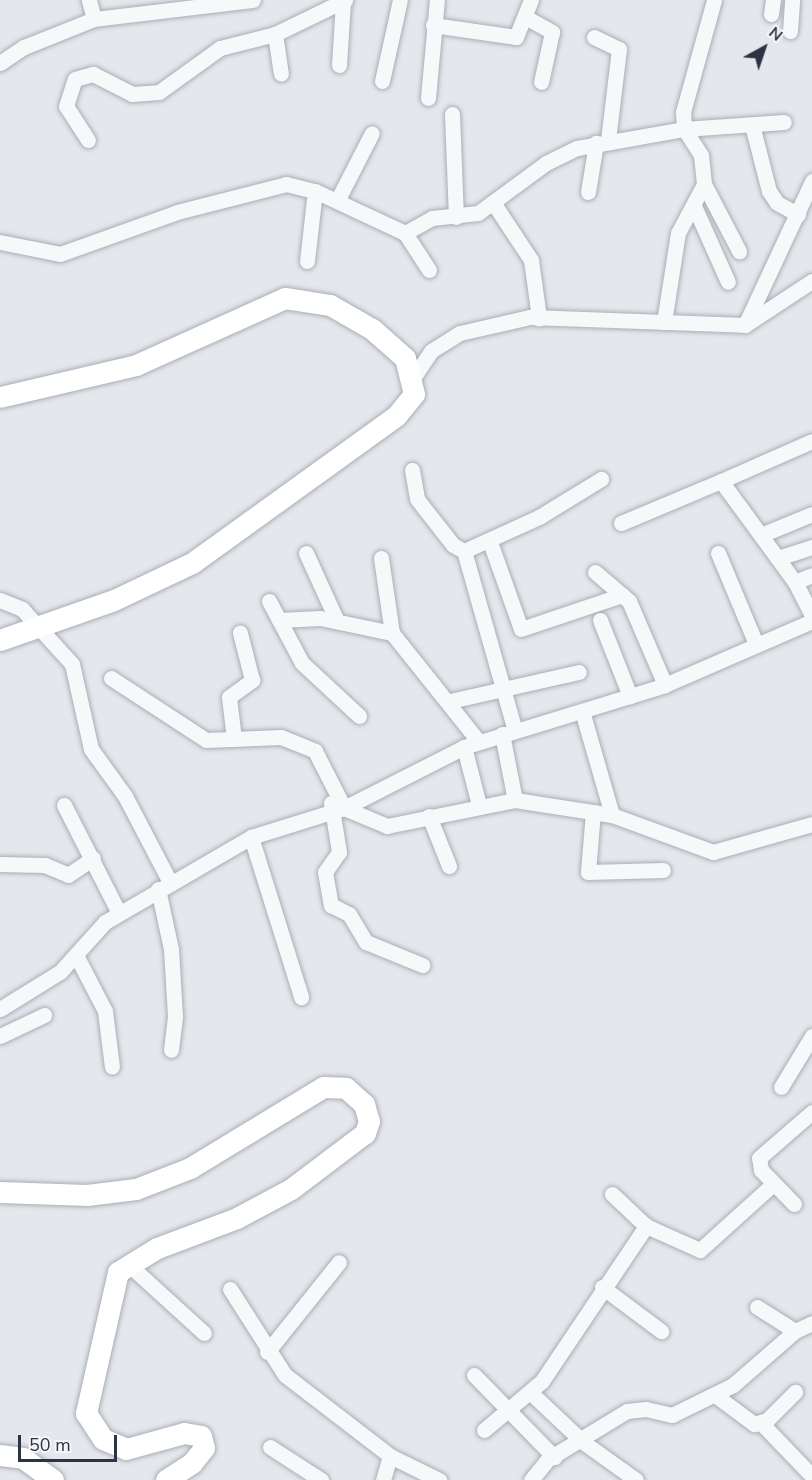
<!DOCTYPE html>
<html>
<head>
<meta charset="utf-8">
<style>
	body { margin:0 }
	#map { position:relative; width:812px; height:1480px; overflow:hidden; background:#e4e7ec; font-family:"Nunito Sans",sans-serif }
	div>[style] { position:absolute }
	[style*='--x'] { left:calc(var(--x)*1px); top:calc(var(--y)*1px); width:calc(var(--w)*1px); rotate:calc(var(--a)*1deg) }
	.roads { filter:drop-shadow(0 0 2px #a9aeb7) drop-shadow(0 0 2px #a9aeb7) }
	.street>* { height:15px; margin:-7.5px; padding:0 7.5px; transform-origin:7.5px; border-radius:7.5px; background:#f7f8fa }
	.secondary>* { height:21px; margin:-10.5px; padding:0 10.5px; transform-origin:10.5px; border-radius:10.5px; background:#fff }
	span { translate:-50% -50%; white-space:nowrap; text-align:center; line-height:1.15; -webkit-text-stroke:5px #f4f6f9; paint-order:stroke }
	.north { position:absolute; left:734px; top:18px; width:60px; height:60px; -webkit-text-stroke:4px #f4f6f9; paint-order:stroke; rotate:40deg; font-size:16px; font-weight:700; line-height:24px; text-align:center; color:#2b3445 }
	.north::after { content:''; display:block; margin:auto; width:21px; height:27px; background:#2b3445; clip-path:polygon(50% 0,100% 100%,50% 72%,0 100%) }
	.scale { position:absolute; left:18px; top:1435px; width:99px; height:27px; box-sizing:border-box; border:3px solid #2b3445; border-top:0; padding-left:8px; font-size:18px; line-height:21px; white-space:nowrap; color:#2b3445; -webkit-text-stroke:4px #f4f6f9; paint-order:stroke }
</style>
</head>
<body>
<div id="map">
	<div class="roads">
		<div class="street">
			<div style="--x:771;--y:14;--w:14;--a:-82"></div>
			<div style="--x:527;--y:18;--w:29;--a:29"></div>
			<div style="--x:552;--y:32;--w:51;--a:102.4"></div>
			<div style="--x:94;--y:19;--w:160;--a:-6.8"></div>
			<div style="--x:433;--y:25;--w:84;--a:8.2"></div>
			<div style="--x:516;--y:37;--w:40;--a:-68"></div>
			<div style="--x:790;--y:31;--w:31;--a:-86"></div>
			<div style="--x:275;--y:34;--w:40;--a:81.5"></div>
			<div style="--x:594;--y:37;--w:28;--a:26"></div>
			<div style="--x:619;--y:49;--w:92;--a:96.9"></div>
			<div style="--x:0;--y:63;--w:29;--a:-34"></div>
			<div style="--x:24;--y:47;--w:75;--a:-21.8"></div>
			<div style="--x:94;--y:19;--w:20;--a:-105"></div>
			<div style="--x:339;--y:65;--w:64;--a:-86.4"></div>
			<div style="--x:382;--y:81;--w:83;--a:-77.5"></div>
			<div style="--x:428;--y:98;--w:98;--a:-84.8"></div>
			<div style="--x:452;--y:114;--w:103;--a:87.8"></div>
			<div style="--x:752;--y:125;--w:68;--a:75.6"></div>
			<div style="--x:769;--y:191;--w:14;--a:56"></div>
			<div style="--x:777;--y:203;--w:24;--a:28"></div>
			<div style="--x:88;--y:140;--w:40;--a:-122.9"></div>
			<div style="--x:66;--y:106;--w:28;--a:-72"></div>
			<div style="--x:75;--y:79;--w:19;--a:-16"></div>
			<div style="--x:93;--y:74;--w:44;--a:27.1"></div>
			<div style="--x:132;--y:94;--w:27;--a:-4"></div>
			<div style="--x:159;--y:92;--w:75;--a:-35.8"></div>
			<div style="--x:220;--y:48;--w:57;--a:-14.3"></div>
			<div style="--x:275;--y:34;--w:78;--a:-25.9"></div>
			<div style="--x:704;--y:184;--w:76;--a:62.4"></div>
			<div style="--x:588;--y:192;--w:50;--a:-80.7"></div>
			<div style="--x:337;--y:201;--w:76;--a:-62.8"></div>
			<div style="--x:494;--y:204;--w:67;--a:56.5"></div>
			<div style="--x:531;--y:260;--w:59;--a:82.1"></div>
			<div style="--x:694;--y:206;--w:83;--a:65.9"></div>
			<div style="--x:405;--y:233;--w:31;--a:-29"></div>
			<div style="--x:432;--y:218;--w:46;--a:-6.2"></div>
			<div style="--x:478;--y:213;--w:84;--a:-36.3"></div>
			<div style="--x:546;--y:163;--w:34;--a:-26"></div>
			<div style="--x:577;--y:148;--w:109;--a:-10.1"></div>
			<div style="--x:684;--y:129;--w:100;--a:-4"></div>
			<div style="--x:0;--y:242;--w:61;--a:11.3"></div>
			<div style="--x:60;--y:254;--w:124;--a:-19.7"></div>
			<div style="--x:177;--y:212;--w:113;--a:-14.4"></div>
			<div style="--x:286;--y:184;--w:30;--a:14"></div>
			<div style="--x:315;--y:191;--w:99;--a:25"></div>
			<div style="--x:405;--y:233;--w:44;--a:57"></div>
			<div style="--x:307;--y:261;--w:70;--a:-83.5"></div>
			<div style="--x:664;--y:322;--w:90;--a:-81.1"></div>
			<div style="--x:678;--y:233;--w:55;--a:-62"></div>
			<div style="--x:704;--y:184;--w:29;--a:-96"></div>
			<div style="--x:701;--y:155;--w:31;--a:-123"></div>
			<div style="--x:684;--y:129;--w:17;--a:-93"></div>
			<div style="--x:683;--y:112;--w:116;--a:-74.5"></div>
			<div style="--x:745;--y:325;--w:159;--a:-65"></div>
			<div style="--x:411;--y:381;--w:36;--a:-56"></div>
			<div style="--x:431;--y:351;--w:34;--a:-32"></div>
			<div style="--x:460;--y:333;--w:72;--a:-12.9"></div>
			<div style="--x:530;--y:317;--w:215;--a:2.1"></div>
			<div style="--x:745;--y:325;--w:80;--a:-33.3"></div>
			<div style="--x:412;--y:470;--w:29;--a:80"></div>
			<div style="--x:417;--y:499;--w:58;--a:52"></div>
			<div style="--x:453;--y:545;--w:13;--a:29"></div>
			<div style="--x:721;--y:481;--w:99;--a:-23.7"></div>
			<div style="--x:621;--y:523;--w:108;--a:-22.8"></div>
			<div style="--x:721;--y:481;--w:125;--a:53.8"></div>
			<div style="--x:795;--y:582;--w:38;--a:63"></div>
			<div style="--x:761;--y:535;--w:55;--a:-22.4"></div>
			<div style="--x:490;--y:542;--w:92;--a:70.4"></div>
			<div style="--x:521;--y:629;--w:107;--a:-18.6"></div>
			<div style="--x:306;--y:553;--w:75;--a:65.5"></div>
			<div style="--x:718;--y:553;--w:99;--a:67.3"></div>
			<div style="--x:381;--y:558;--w:76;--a:81.7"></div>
			<div style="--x:778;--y:558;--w:36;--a:-18"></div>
			<div style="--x:595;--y:572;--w:45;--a:40.5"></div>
			<div style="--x:629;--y:601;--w:91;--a:66.8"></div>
			<div style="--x:795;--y:582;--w:18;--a:-22"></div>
			<div style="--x:0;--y:600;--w:24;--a:22"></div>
			<div style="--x:22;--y:609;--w:74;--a:47.7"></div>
			<div style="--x:72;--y:664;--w:87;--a:77.4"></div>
			<div style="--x:91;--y:749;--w:58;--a:54.1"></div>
			<div style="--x:125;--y:796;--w:97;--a:62.4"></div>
			<div style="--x:269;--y:601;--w:70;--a:62"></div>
			<div style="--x:302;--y:663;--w:78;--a:42.9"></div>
			<div style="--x:279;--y:620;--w:41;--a:-2.8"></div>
			<div style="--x:320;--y:618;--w:74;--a:11.8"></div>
			<div style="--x:392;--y:633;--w:139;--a:51.4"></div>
			<div style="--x:600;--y:620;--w:82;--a:68.5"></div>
			<div style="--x:111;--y:678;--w:113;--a:33.1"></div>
			<div style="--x:206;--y:740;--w:75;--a:-2.3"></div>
			<div style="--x:281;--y:737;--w:37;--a:22"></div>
			<div style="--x:315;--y:751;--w:64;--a:63"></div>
			<div style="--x:344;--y:808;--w:47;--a:22.7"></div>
			<div style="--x:387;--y:826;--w:131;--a:-11.5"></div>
			<div style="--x:515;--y:800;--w:98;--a:8.8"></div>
			<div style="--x:612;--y:815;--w:108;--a:20.1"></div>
			<div style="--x:713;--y:852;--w:103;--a:-15.8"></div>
			<div style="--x:450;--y:701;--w:132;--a:-12.7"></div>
			<div style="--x:582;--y:711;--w:108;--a:73.9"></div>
			<div style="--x:515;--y:731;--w:187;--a:-105.8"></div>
			<div style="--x:464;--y:551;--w:82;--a:-24.4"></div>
			<div style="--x:539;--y:517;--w:73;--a:-31.5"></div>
			<div style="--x:502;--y:734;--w:67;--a:78.9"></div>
			<div style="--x:234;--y:739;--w:42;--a:-96.8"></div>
			<div style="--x:229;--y:697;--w:29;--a:-36"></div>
			<div style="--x:252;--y:680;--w:49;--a:-104.3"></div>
			<div style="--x:464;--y:747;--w:60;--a:75.5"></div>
			<div style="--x:331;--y:803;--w:50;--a:80.7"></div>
			<div style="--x:339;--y:852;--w:24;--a:125"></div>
			<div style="--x:325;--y:872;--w:34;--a:80"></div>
			<div style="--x:331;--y:905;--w:20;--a:27"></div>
			<div style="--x:349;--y:914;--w:33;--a:59"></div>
			<div style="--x:366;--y:942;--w:61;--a:22.3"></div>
			<div style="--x:64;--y:805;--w:121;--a:63"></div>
			<div style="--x:593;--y:812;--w:60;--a:94.8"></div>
			<div style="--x:588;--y:872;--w:75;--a:-1.5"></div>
			<div style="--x:429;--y:816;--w:54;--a:68.2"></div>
			<div style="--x:251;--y:837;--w:168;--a:72.6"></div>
			<div style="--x:0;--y:864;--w:45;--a:1.3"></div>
			<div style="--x:45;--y:865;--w:25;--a:23"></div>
			<div style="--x:68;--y:875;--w:30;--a:-34"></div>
			<div style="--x:158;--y:889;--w:61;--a:77.8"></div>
			<div style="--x:171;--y:949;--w:68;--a:86.6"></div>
			<div style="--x:175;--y:1017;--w:33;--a:97"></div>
			<div style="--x:77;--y:957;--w:61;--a:62.6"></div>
			<div style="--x:105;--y:1011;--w:56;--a:82.9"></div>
			<div style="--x:0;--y:1009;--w:70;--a:-31.7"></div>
			<div style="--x:60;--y:972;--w:67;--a:-48"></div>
			<div style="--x:105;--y:922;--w:169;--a:-30.2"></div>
			<div style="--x:251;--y:837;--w:97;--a:-17.3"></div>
			<div style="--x:344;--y:808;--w:135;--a:-26.9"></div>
			<div style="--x:464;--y:747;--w:210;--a:-17.1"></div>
			<div style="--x:665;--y:685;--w:160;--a:-23.5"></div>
			<div style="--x:0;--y:1036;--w:49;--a:-25.5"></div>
			<div style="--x:781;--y:1087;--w:60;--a:-58.7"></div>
			<div style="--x:612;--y:1194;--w:47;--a:43.3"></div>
			<div style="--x:794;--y:1204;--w:47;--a:-134.1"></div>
			<div style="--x:761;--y:1170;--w:12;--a:-99"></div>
			<div style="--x:759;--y:1158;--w:70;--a:-41"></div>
			<div style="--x:127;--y:1263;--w:104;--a:42.3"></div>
			<div style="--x:602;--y:1287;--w:74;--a:36.7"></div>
			<div style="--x:230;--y:1289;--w:102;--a:57.4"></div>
			<div style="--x:285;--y:1375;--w:133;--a:37.6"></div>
			<div style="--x:390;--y:1456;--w:55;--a:26.1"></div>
			<div style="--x:757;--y:1307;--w:45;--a:32.3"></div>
			<div style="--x:267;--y:1352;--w:115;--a:-51.3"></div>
			<div style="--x:474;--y:1375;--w:115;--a:45.7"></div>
			<div style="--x:531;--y:1393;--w:71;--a:43.3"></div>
			<div style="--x:583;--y:1442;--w:65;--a:35.6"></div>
			<div style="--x:715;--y:1395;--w:49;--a:36.6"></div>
			<div style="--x:754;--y:1424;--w:14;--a:-17"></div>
			<div style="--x:767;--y:1420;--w:40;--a:-45"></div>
			<div style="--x:762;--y:1424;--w:72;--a:46.1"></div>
			<div style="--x:484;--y:1430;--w:76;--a:-40.2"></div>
			<div style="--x:542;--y:1381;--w:187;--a:-56.1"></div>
			<div style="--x:646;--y:1226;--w:59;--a:24"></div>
			<div style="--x:700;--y:1250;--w:97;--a:-42.1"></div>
			<div style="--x:270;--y:1447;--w:61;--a:32.9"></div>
			<div style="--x:383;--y:1480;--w:25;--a:-74"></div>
			<div style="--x:531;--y:1480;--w:27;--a:-51"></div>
			<div style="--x:548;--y:1459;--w:92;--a:-31.3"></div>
			<div style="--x:627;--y:1411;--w:19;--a:-6"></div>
			<div style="--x:646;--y:1409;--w:27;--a:13"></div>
			<div style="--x:672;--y:1415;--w:68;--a:-26.2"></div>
			<div style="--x:733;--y:1385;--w:82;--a:-41.1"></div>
			<div style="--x:795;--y:1331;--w:19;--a:-25"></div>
		</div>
		<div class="secondary">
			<div style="--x:0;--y:397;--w:140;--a:-13.2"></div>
			<div style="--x:136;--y:365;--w:163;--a:-24.2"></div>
			<div style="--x:285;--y:298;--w:46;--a:8.8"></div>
			<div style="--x:330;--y:305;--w:48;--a:29.7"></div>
			<div style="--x:372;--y:329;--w:44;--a:41.3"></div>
			<div style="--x:405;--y:358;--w:37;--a:76"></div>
			<div style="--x:414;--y:394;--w:28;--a:129"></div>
			<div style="--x:396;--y:416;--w:251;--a:144.2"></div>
			<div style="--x:192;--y:563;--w:86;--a:154.6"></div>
			<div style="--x:114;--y:600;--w:121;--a:160.7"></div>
			<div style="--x:0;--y:1192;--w:87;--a:2"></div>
			<div style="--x:87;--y:1195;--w:49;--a:-7"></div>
			<div style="--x:136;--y:1189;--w:58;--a:-21.3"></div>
			<div style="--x:190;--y:1168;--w:156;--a:-31.3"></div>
			<div style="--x:323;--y:1087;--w:23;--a:2"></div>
			<div style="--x:346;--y:1088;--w:24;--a:42"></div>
			<div style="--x:364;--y:1104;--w:18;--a:74"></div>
			<div style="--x:369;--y:1121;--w:13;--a:108"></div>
			<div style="--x:365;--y:1133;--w:93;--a:142.9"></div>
			<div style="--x:291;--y:1189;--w:61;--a:151.8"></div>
			<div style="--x:237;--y:1218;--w:85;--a:159.4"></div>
			<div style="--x:157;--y:1248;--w:46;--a:148.4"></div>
			<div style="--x:118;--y:1272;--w:145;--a:102.8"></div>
			<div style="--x:86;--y:1413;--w:31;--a:57"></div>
			<div style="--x:103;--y:1439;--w:25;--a:23"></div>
			<div style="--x:126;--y:1449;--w:60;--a:-15.4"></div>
			<div style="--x:184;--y:1433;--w:17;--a:10"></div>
			<div style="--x:201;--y:1436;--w:12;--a:76"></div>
			<div style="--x:204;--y:1448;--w:19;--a:129"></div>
			<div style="--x:192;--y:1463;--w:31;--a:147"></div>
			<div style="--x:0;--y:1455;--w:23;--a:7"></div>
			<div style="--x:23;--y:1458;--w:37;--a:36"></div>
		</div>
	</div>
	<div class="north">N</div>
	<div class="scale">50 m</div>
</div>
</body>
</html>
